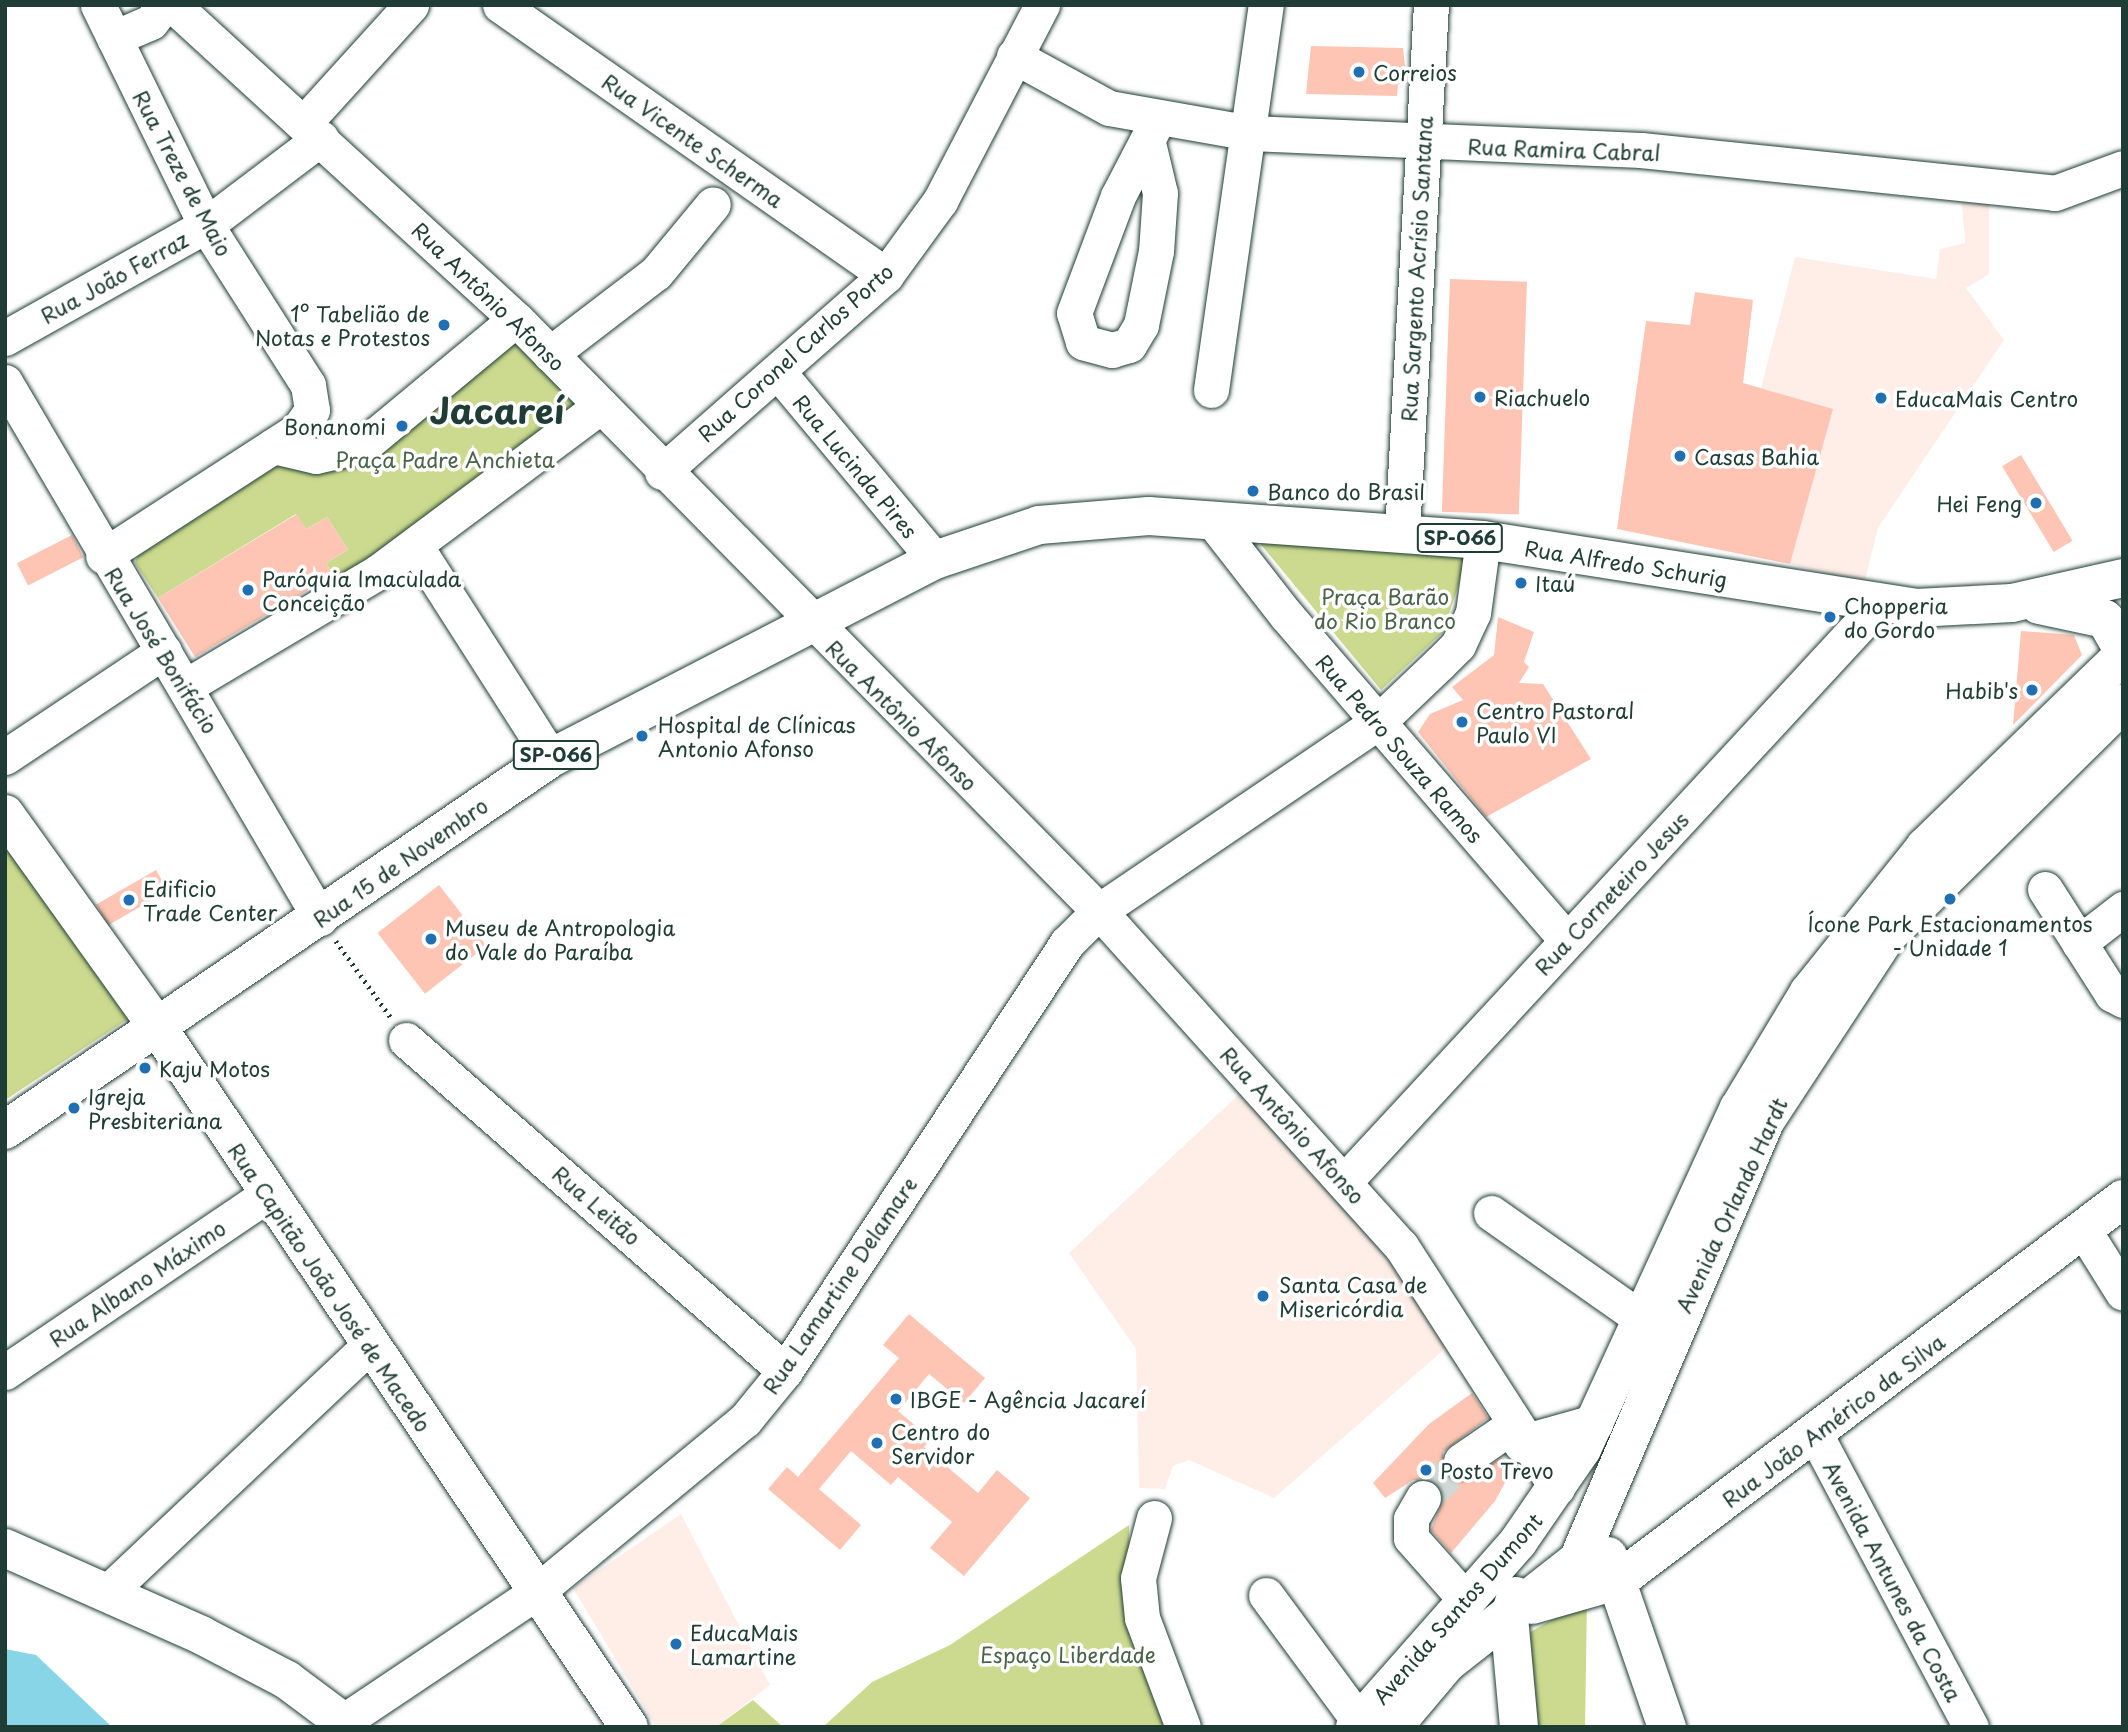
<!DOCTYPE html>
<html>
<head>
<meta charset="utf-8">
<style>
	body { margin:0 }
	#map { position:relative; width:2128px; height:1732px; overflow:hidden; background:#fff; font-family:"Playpen Sans",sans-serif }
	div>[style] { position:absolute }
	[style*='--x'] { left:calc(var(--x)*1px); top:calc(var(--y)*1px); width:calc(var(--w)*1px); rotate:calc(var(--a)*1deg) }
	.built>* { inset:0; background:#ffeee8 }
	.green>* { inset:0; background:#cbda8e }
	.water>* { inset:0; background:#89d5e8 }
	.building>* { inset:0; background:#fec5b4; transform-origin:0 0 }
	.minor-tunnel>* { height:35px; margin-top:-17.5px; transform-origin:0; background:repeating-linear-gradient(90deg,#d2d8d6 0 35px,transparent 0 53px) }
	.path>* { height:4.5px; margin-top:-2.25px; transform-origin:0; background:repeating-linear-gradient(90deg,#1f3d34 0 2px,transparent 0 7px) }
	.roads { filter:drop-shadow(0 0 2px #1f3d34) drop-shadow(0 0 2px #1f3d34) }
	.minor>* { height:35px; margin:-17.5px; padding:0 17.5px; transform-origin:17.5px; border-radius:17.5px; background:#fff }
	.major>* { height:38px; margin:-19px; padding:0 19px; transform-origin:19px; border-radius:19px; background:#fff }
	.dots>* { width:19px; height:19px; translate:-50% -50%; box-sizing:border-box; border:4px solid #fff; border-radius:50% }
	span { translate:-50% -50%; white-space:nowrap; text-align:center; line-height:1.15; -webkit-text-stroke:7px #fff; paint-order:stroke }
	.shield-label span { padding:2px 5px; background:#fff; border:2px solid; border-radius:5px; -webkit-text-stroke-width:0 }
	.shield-label { font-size:19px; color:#1f3d34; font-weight:700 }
	.poi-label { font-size:21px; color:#1f3d34 }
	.left { translate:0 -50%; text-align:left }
	.right { translate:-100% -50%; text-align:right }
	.street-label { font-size:21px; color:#1f3d34 }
	.park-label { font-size:21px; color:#4a644a }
	.town-label { font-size:35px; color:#1f3d34; font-weight:700 }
	.frame { position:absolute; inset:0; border:7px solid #1f3d34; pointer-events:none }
</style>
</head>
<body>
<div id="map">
	<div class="built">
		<div style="clip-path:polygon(1961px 194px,1989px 195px,1989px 274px,1966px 288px,2004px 340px,1878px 528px,1864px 584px,1790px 564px,1832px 409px,1761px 388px,1795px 257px,1936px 279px,1940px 249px,1965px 243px)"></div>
		<div style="clip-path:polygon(1250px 1084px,1455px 1340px,1274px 1498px,1189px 1460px,1173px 1466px,1165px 1489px,1139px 1488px,1136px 1349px,1069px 1253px)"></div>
		<div style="clip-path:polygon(681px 1514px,770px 1685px,716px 1727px,656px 1727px,573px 1588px)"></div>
	</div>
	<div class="green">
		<div style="clip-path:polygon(517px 338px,587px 405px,337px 582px,326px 563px,348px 550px,327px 517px,306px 529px,296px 514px,158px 598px,135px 563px,141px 545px,278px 457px,318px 466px)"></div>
		<div style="clip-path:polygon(1253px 535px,1468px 556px,1443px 632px,1381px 690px)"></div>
		<div style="clip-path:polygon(5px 827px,134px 1015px,5px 1100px)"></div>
		<div style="clip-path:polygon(1129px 1525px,1130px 1613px,1172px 1727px,823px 1727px,872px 1682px,950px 1645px)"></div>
		<div style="clip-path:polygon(1587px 1600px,1585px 1727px,1526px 1727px,1525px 1635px)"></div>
		<div style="clip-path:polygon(753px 1700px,783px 1727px,716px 1727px)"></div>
	</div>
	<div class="water">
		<div style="clip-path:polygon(5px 1649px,36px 1655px,112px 1727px,5px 1727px)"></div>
	</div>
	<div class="building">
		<div style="clip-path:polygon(1311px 46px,1403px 48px,1407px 84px,1398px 84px,1397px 96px,1306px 94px)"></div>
		<div style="left:1450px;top:279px;width:77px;height:233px;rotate:2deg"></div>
		<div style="clip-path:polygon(1695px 292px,1753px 300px,1743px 383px,1833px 409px,1790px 564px,1617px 529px,1646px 321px,1690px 325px)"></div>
		<div style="left:2021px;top:455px;width:100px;height:22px;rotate:59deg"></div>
		<div style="clip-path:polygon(297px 514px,306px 529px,327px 517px,348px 550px,326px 563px,333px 575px,195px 657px,158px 598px)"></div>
		<div style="left:72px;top:535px;width:25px;height:62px;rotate:63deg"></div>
		<div style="clip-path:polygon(1498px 617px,1534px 632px,1524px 662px,1529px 667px,1519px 683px,1543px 684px,1591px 759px,1486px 817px,1418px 732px,1430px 714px,1463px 700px,1452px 687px,1494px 655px)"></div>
		<div style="clip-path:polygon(2021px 631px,2074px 635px,2082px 655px,2013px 725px)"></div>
		<div style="left:156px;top:870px;width:24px;height:69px;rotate:60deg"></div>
		<div style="left:439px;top:885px;width:77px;height:78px;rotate:52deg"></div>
		<div style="clip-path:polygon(909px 1314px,985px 1378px,964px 1403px,929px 1374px,898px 1411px,931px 1439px,924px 1447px,978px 1493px,997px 1470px,1030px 1498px,964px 1576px,930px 1548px,952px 1522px,898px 1477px,891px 1485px,851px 1451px,819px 1489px,861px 1525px,840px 1550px,768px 1489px,787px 1467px,798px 1477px,899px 1358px,883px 1345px)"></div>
		<div style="clip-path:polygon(1472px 1393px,1488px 1418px,1443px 1452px,1444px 1472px,1463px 1481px,1501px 1458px,1514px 1466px,1495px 1501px,1451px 1553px,1431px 1530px,1443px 1499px,1434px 1481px,1413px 1480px,1385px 1498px,1373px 1483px,1429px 1424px)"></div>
	</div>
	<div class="minor-tunnel">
		<div style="--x:1423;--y:1498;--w:53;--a:-44.2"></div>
	</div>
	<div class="path">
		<div style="--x:336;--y:941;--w:96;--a:54.3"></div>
	</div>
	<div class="roads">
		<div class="minor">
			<div style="--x:98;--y:5;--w:245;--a:63.9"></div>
			<div style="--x:206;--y:225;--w:190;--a:57.5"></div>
			<div style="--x:308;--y:385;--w:25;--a:81"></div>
			<div style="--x:312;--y:410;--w:24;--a:125"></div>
			<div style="--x:298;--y:430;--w:232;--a:147.1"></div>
			<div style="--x:173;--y:5;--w:465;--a:42.5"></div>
			<div style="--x:516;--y:319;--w:831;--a:45.44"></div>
			<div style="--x:1099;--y:911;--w:451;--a:48"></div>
			<div style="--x:1401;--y:1246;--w:288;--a:57.2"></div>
			<div style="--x:500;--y:5;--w:471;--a:35"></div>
			<div style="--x:114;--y:38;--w:40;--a:-23.4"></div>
			<div style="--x:151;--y:22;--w:21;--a:-53"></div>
			<div style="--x:1014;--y:56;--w:108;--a:28.7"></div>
			<div style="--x:1109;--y:108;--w:144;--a:10"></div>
			<div style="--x:1251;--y:133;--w:390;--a:2.5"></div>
			<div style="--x:1641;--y:150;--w:416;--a:5.9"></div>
			<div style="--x:2055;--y:193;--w:72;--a:-20.2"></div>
			<div style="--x:305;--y:122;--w:158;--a:-47.8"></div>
			<div style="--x:1149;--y:147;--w:47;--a:76.6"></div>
			<div style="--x:1160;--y:193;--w:58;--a:93.9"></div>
			<div style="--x:1156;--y:251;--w:76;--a:101.5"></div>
			<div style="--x:1141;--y:325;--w:23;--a:121"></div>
			<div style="--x:1129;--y:345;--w:18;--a:164"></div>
			<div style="--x:1112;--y:350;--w:30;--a:-165"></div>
			<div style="--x:1083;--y:342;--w:30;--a:-107"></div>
			<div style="--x:1074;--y:313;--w:125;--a:-69.4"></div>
			<div style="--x:1118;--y:196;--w:85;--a:-62.5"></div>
			<div style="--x:5;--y:338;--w:231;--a:-29.3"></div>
			<div style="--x:206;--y:225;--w:144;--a:-37.1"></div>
			<div style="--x:550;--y:354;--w:133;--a:-37.4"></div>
			<div style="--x:656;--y:273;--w:89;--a:-50.4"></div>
			<div style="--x:778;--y:372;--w:245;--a:50.1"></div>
			<div style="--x:5;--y:382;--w:622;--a:59.56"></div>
			<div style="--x:1211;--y:390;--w:389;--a:-81.9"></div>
			<div style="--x:273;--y:446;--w:44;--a:13.1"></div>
			<div style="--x:316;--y:456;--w:49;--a:-12.9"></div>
			<div style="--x:364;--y:445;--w:197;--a:-39.7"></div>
			<div style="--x:662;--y:472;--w:298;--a:-41.3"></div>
			<div style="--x:886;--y:275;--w:92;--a:-53.9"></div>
			<div style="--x:940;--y:201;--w:221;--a:-62.5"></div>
			<div style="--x:1211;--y:519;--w:122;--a:52"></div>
			<div style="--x:1286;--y:615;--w:430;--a:49.2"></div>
			<div style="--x:1402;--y:533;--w:529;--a:-86.86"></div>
			<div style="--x:416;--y:547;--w:250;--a:57.4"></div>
			<div style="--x:186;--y:686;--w:223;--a:-30.7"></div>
			<div style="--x:378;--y:572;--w:278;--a:-36.7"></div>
			<div style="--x:5;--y:757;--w:191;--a:-33.7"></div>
			<div style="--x:2045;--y:889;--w:125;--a:57.5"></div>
			<div style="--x:2112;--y:994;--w:13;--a:29"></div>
			<div style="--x:2079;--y:943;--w:56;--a:-37.7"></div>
			<div style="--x:406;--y:1040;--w:503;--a:41.13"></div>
			<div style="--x:1344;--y:1182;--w:788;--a:-47.21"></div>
			<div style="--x:1491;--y:1213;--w:184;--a:35.1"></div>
			<div style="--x:2083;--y:1229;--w:75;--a:58"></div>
			<div style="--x:5;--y:1372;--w:318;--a:-34.1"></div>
			<div style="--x:1815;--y:1434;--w:332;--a:62"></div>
			<div style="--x:1461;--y:1461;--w:62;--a:-34.5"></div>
			<div style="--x:1423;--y:1498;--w:24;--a:120"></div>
			<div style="--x:1411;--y:1519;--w:19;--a:90"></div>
			<div style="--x:1411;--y:1538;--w:81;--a:48.5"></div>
			<div style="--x:1154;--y:1518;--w:62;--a:104.9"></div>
			<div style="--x:1138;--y:1578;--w:40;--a:84.3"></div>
			<div style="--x:1142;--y:1618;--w:116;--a:69.4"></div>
			<div style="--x:110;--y:1590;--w:356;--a:-43.3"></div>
			<div style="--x:1266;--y:1595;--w:157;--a:53.6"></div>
			<div style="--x:344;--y:1721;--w:230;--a:-33.8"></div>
			<div style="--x:535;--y:1593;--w:272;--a:-39.5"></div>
			<div style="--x:745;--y:1420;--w:63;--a:-50.8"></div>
			<div style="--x:785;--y:1371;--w:513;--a:-56.62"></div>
			<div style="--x:1067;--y:943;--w:45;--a:-45"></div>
			<div style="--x:1099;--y:911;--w:336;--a:-34.1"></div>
			<div style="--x:1377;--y:723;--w:86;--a:-43.6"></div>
			<div style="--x:1439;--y:664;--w:27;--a:-45"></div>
			<div style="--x:1458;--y:645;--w:35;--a:-65"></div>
			<div style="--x:1473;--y:613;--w:74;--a:-82.2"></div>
		</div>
		<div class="major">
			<div style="--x:2039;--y:605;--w:67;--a:12"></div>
			<div style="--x:2105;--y:619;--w:36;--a:60"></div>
			<div style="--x:5;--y:814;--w:259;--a:54.4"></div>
			<div style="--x:156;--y:1025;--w:846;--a:56.03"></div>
			<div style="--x:5;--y:1130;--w:661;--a:-34.27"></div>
			<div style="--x:551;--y:758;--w:432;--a:-27.3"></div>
			<div style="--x:935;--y:560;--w:110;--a:-18.6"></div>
			<div style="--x:1039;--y:525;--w:110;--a:-4.7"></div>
			<div style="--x:1149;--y:516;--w:335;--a:4.1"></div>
			<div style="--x:1483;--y:540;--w:438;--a:8.9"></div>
			<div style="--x:1916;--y:608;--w:96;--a:-3"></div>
			<div style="--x:2012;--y:603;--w:114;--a:-12.7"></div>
			<div style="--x:1523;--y:1444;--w:74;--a:-15.7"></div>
			<div style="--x:5;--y:1548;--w:214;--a:23.9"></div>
			<div style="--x:201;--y:1635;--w:97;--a:27.6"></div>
			<div style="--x:287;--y:1680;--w:79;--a:36.7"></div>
			<div style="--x:1608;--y:1556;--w:181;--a:71"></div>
			<div style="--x:1516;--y:1596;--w:22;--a:108"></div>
			<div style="--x:1509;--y:1617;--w:110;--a:84.8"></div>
			<div style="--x:1532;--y:1605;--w:91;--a:-16"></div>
			<div style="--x:1619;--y:1580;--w:632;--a:-37.09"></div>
			<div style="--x:1355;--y:1727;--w:247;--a:-48.6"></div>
			<div style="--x:1518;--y:1542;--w:113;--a:-55.5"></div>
			<div style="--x:1582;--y:1449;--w:375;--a:-65.3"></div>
			<div style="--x:1739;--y:1108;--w:135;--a:-58.9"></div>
			<div style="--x:1809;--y:992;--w:186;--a:-51.3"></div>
			<div style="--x:1925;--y:847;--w:276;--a:-44.1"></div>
			<div style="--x:1393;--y:1727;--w:84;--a:-49.8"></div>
			<div style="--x:1447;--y:1663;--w:167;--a:-38.2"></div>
			<div style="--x:1578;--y:1560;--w:478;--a:-66.9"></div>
			<div style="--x:1766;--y:1120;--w:219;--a:-56.7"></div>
			<div style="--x:1886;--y:937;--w:333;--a:-44.6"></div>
		</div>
	</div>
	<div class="dots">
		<div style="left:1359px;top:72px;background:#1f6fb2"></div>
		<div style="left:444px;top:325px;background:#1f6fb2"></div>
		<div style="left:1480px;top:397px;background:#1f6fb2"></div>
		<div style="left:1881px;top:398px;background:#1f6fb2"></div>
		<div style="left:402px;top:426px;background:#1f6fb2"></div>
		<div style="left:1680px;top:456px;background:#1f6fb2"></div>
		<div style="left:1253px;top:491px;background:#1f6fb2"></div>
		<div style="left:2036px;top:503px;background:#1f6fb2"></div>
		<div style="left:1521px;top:583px;background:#1f6fb2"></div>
		<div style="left:248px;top:590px;background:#1f6fb2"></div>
		<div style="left:1830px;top:617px;background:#1f6fb2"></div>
		<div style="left:2032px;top:690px;background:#1f6fb2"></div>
		<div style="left:1462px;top:722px;background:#1f6fb2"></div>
		<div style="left:642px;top:736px;background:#1f6fb2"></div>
		<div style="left:1950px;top:899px;background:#1f6fb2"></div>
		<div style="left:129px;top:900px;background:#1f6fb2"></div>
		<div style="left:431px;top:939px;background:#1f6fb2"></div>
		<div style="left:145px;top:1068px;background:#1f6fb2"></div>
		<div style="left:74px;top:1108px;background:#1f6fb2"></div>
		<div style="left:1263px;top:1296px;background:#1f6fb2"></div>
		<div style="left:896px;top:1399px;background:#1f6fb2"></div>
		<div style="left:877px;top:1443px;background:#1f6fb2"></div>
		<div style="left:1426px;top:1470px;background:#1f6fb2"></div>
		<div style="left:676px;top:1644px;background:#1f6fb2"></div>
	</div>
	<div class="shield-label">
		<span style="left:1460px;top:538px">SP-066</span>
		<span style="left:556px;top:755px">SP-066</span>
	</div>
	<div class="poi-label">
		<span class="left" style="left:1373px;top:72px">Correios</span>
		<span class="right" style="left:430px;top:325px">1º Tabelião de<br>Notas e Protestos</span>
		<span class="left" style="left:1494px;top:397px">Riachuelo</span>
		<span class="left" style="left:1895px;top:398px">EducaMais Centro</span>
		<span class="right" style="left:386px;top:426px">Bonanomi</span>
		<span class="left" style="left:1694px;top:456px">Casas Bahia</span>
		<span class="left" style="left:1267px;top:491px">Banco do Brasil</span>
		<span class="right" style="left:2022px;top:503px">Hei Feng</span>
		<span class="left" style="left:262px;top:590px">Paróquia Imaculada<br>Conceição</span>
		<span class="left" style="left:1535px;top:583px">Itaú</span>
		<span class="left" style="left:1844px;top:617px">Chopperia<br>do Gordo</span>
		<span class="right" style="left:2018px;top:690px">Habib's</span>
		<span class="left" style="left:1476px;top:722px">Centro Pastoral<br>Paulo VI</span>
		<span class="left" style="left:658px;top:736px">Hospital de Clínicas<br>Antonio Afonso</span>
		<span class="left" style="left:143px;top:900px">Edificio<br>Trade Center</span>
		<span style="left:1950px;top:935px">Ícone Park Estacionamentos<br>- Unidade 1</span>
		<span class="left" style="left:445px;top:939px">Museu de Antropologia<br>do Vale do Paraíba</span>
		<span class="left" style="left:159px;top:1068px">Kaju Motos</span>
		<span class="left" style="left:88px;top:1108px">Igreja<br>Presbiteriana</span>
		<span class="left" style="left:1279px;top:1296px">Santa Casa de<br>Misericórdia</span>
		<span class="left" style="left:910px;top:1399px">IBGE - Agência Jacareí</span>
		<span class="left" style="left:891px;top:1443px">Centro do<br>Servidor</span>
		<span class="left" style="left:1440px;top:1470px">Posto Trevo</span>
		<span class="left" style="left:690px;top:1644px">EducaMais<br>Lamartine</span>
	</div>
	<div class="street-label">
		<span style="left:693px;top:140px;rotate:35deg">Rua Vicente Scherma</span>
		<span style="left:1564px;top:149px;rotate:2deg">Rua Ramira Cabral</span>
		<span style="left:183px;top:173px;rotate:62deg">Rua Treze de Maio</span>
		<span style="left:1416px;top:269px;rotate:-87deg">Rua Sargento Acrísio Santana</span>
		<span style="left:114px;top:277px;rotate:-29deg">Rua João Ferraz</span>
		<span style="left:489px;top:296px;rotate:44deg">Rua Antônio Afonso</span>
		<span style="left:795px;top:352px;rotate:-42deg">Rua Coronel Carlos Porto</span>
		<span style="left:856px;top:466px;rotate:50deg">Rua Lucinda Pires</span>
		<span style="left:1626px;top:563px;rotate:9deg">Rua Alfredo Schurig</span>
		<span style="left:162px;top:650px;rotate:58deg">Rua José Bonifácio</span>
		<span style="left:902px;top:715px;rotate:45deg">Rua Antônio Afonso</span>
		<span style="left:1400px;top:748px;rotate:49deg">Rua Pedro Souza Ramos</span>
		<span style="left:400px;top:862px;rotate:-35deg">Rua 15 de Novembro</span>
		<span style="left:1611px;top:893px;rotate:-47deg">Rua Corneteiro Jesus</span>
		<span style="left:1293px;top:1125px;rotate:48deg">Rua Antônio Afonso</span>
		<span style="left:597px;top:1205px;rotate:41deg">Rua Leitão</span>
		<span style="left:1731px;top:1205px;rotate:-65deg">Avenida Orlando Hardt</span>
		<span style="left:137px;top:1283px;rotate:-34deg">Rua Albano Máximo</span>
		<span style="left:839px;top:1285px;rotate:-56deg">Rua Lamartine Delamare</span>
		<span style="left:330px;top:1287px;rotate:56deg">Rua Capitão João José de Macedo</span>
		<span style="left:1833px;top:1420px;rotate:-37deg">Rua João Américo da Silva</span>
		<span style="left:1893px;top:1581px;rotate:62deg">Avenida Antunes da Costa</span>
		<span style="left:1457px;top:1608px;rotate:-49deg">Avenida Santos Dumont</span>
	</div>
	<div class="park-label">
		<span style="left:445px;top:459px">Praça Padre Anchieta</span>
		<span style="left:1385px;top:608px">Praça Barão<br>do Rio Branco</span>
		<span style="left:1068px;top:1654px">Espaço Liberdade</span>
	</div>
	<div class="town-label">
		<span style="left:497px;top:410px">Jacareí</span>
	</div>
	<div class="frame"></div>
</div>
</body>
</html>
